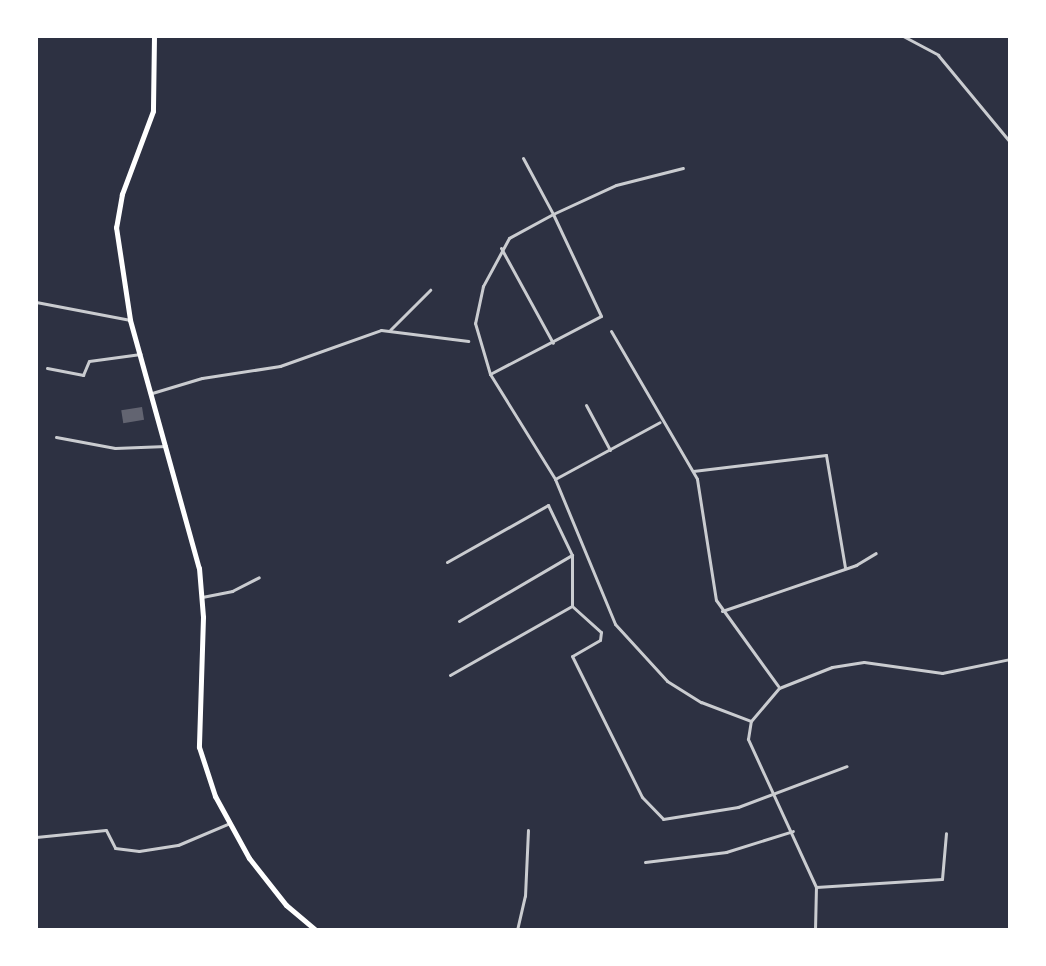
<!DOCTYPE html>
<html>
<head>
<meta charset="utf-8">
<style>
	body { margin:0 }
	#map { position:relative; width:1046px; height:966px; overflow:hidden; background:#2d3142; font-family:Ubuntu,sans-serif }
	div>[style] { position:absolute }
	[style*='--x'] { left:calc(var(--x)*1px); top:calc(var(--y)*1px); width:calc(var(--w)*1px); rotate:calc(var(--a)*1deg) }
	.building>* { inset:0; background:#626471; transform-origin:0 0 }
	.minor>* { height:3px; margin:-1.5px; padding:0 1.5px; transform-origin:1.5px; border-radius:1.5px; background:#caccd0 }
	.trunk>* { height:5px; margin:-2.5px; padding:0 2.5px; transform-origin:2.5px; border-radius:2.5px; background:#fff }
	span { translate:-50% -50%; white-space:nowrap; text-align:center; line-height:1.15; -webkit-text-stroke:7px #fff; paint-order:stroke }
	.frame { position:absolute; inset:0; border:38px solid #fff; pointer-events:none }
</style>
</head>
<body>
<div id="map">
	<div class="building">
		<div style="left:142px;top:407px;width:13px;height:21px;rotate:81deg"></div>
	</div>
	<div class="minor">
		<div style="--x:903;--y:36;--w:40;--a:28"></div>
		<div style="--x:938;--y:55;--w:113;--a:50.4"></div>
		<div style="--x:523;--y:158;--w:64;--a:61.8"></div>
		<div style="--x:553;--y:214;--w:69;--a:-24.7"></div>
		<div style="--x:616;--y:185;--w:69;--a:-14.2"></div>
		<div style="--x:501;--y:248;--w:108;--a:61.3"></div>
		<div style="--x:36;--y:302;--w:96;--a:10.8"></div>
		<div style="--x:390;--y:330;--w:57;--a:-45"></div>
		<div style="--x:611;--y:331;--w:171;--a:59.8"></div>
		<div style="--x:697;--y:479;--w:122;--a:81.1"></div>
		<div style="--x:716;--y:600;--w:106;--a:54.2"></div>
		<div style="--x:47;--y:368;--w:37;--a:11"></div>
		<div style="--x:83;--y:375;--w:15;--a:-67"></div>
		<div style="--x:89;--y:361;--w:52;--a:-7.7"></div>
		<div style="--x:490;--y:374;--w:125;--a:-27.6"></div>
		<div style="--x:601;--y:316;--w:113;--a:-115.2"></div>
		<div style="--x:553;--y:214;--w:50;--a:151.4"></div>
		<div style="--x:509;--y:238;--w:55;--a:118.4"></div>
		<div style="--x:483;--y:286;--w:38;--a:102"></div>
		<div style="--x:475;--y:323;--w:53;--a:73.6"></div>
		<div style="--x:490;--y:374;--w:123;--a:58.2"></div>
		<div style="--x:555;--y:479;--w:157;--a:67.5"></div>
		<div style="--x:615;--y:624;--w:77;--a:47.6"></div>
		<div style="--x:667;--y:681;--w:40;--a:32"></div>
		<div style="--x:701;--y:702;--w:53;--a:20.8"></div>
		<div style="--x:152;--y:393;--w:52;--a:-16.7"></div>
		<div style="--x:202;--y:378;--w:79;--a:-8.7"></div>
		<div style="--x:280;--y:366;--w:107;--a:-19.6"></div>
		<div style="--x:381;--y:330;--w:88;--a:7.2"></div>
		<div style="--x:586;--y:405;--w:51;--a:61.9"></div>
		<div style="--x:56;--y:437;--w:60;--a:10.6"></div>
		<div style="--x:115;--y:448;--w:51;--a:-2.2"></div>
		<div style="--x:693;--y:471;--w:134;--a:-6.9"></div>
		<div style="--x:826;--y:455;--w:114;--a:80.4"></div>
		<div style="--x:555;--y:479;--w:119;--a:-28.5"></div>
		<div style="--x:447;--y:562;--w:116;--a:-29.4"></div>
		<div style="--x:548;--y:505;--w:55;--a:64.4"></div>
		<div style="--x:202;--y:597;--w:31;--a:-11"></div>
		<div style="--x:232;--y:591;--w:30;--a:-27"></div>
		<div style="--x:722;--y:611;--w:142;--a:-18.9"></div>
		<div style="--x:856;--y:565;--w:23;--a:-31"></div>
		<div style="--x:459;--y:621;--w:131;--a:-30.3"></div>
		<div style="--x:572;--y:555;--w:51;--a:90"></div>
		<div style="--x:572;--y:606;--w:39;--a:42"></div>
		<div style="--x:601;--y:632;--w:8;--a:97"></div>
		<div style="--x:600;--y:640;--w:32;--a:150"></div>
		<div style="--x:572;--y:656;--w:157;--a:63.6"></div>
		<div style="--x:642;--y:797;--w:30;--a:46"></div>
		<div style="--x:663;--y:819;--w:76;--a:-9.1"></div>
		<div style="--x:738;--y:807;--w:116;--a:-20.6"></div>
		<div style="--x:450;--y:675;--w:140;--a:-29.5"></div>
		<div style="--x:36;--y:837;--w:70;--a:-5.7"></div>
		<div style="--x:106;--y:830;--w:20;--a:63"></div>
		<div style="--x:115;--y:848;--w:24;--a:7"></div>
		<div style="--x:139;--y:851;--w:39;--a:-9"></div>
		<div style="--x:178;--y:845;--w:56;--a:-22.9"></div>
		<div style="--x:645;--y:862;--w:82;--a:-7"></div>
		<div style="--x:726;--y:852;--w:70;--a:-17.4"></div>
		<div style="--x:816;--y:887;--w:126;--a:-3.6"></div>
		<div style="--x:942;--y:879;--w:46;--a:-85"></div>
		<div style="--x:517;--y:930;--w:35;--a:-77"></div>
		<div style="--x:525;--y:896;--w:66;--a:-87.4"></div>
		<div style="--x:815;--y:930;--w:43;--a:-88.7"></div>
		<div style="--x:816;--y:887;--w:163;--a:-114.7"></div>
		<div style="--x:748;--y:739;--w:18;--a:-81"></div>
		<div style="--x:751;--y:721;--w:43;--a:-49.7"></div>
		<div style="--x:779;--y:688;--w:57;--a:-21.6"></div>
		<div style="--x:832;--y:667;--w:32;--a:-9"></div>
		<div style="--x:864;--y:662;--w:79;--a:8"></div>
		<div style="--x:942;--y:673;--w:69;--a:-11.6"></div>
	</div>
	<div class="trunk">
		<div style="--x:154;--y:36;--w:75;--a:90.8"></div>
		<div style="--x:153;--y:111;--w:89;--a:110.5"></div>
		<div style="--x:122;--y:194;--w:34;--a:100"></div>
		<div style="--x:116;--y:227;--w:94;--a:81.4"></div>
		<div style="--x:130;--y:320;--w:257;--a:74.5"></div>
		<div style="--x:199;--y:568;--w:49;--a:85.3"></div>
		<div style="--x:203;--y:617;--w:130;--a:91.8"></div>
		<div style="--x:199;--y:747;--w:52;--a:71.9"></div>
		<div style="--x:215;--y:796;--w:71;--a:61.3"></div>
		<div style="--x:249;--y:858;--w:60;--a:51.8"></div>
		<div style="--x:286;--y:905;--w:39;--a:40"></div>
	</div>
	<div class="frame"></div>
</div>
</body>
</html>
